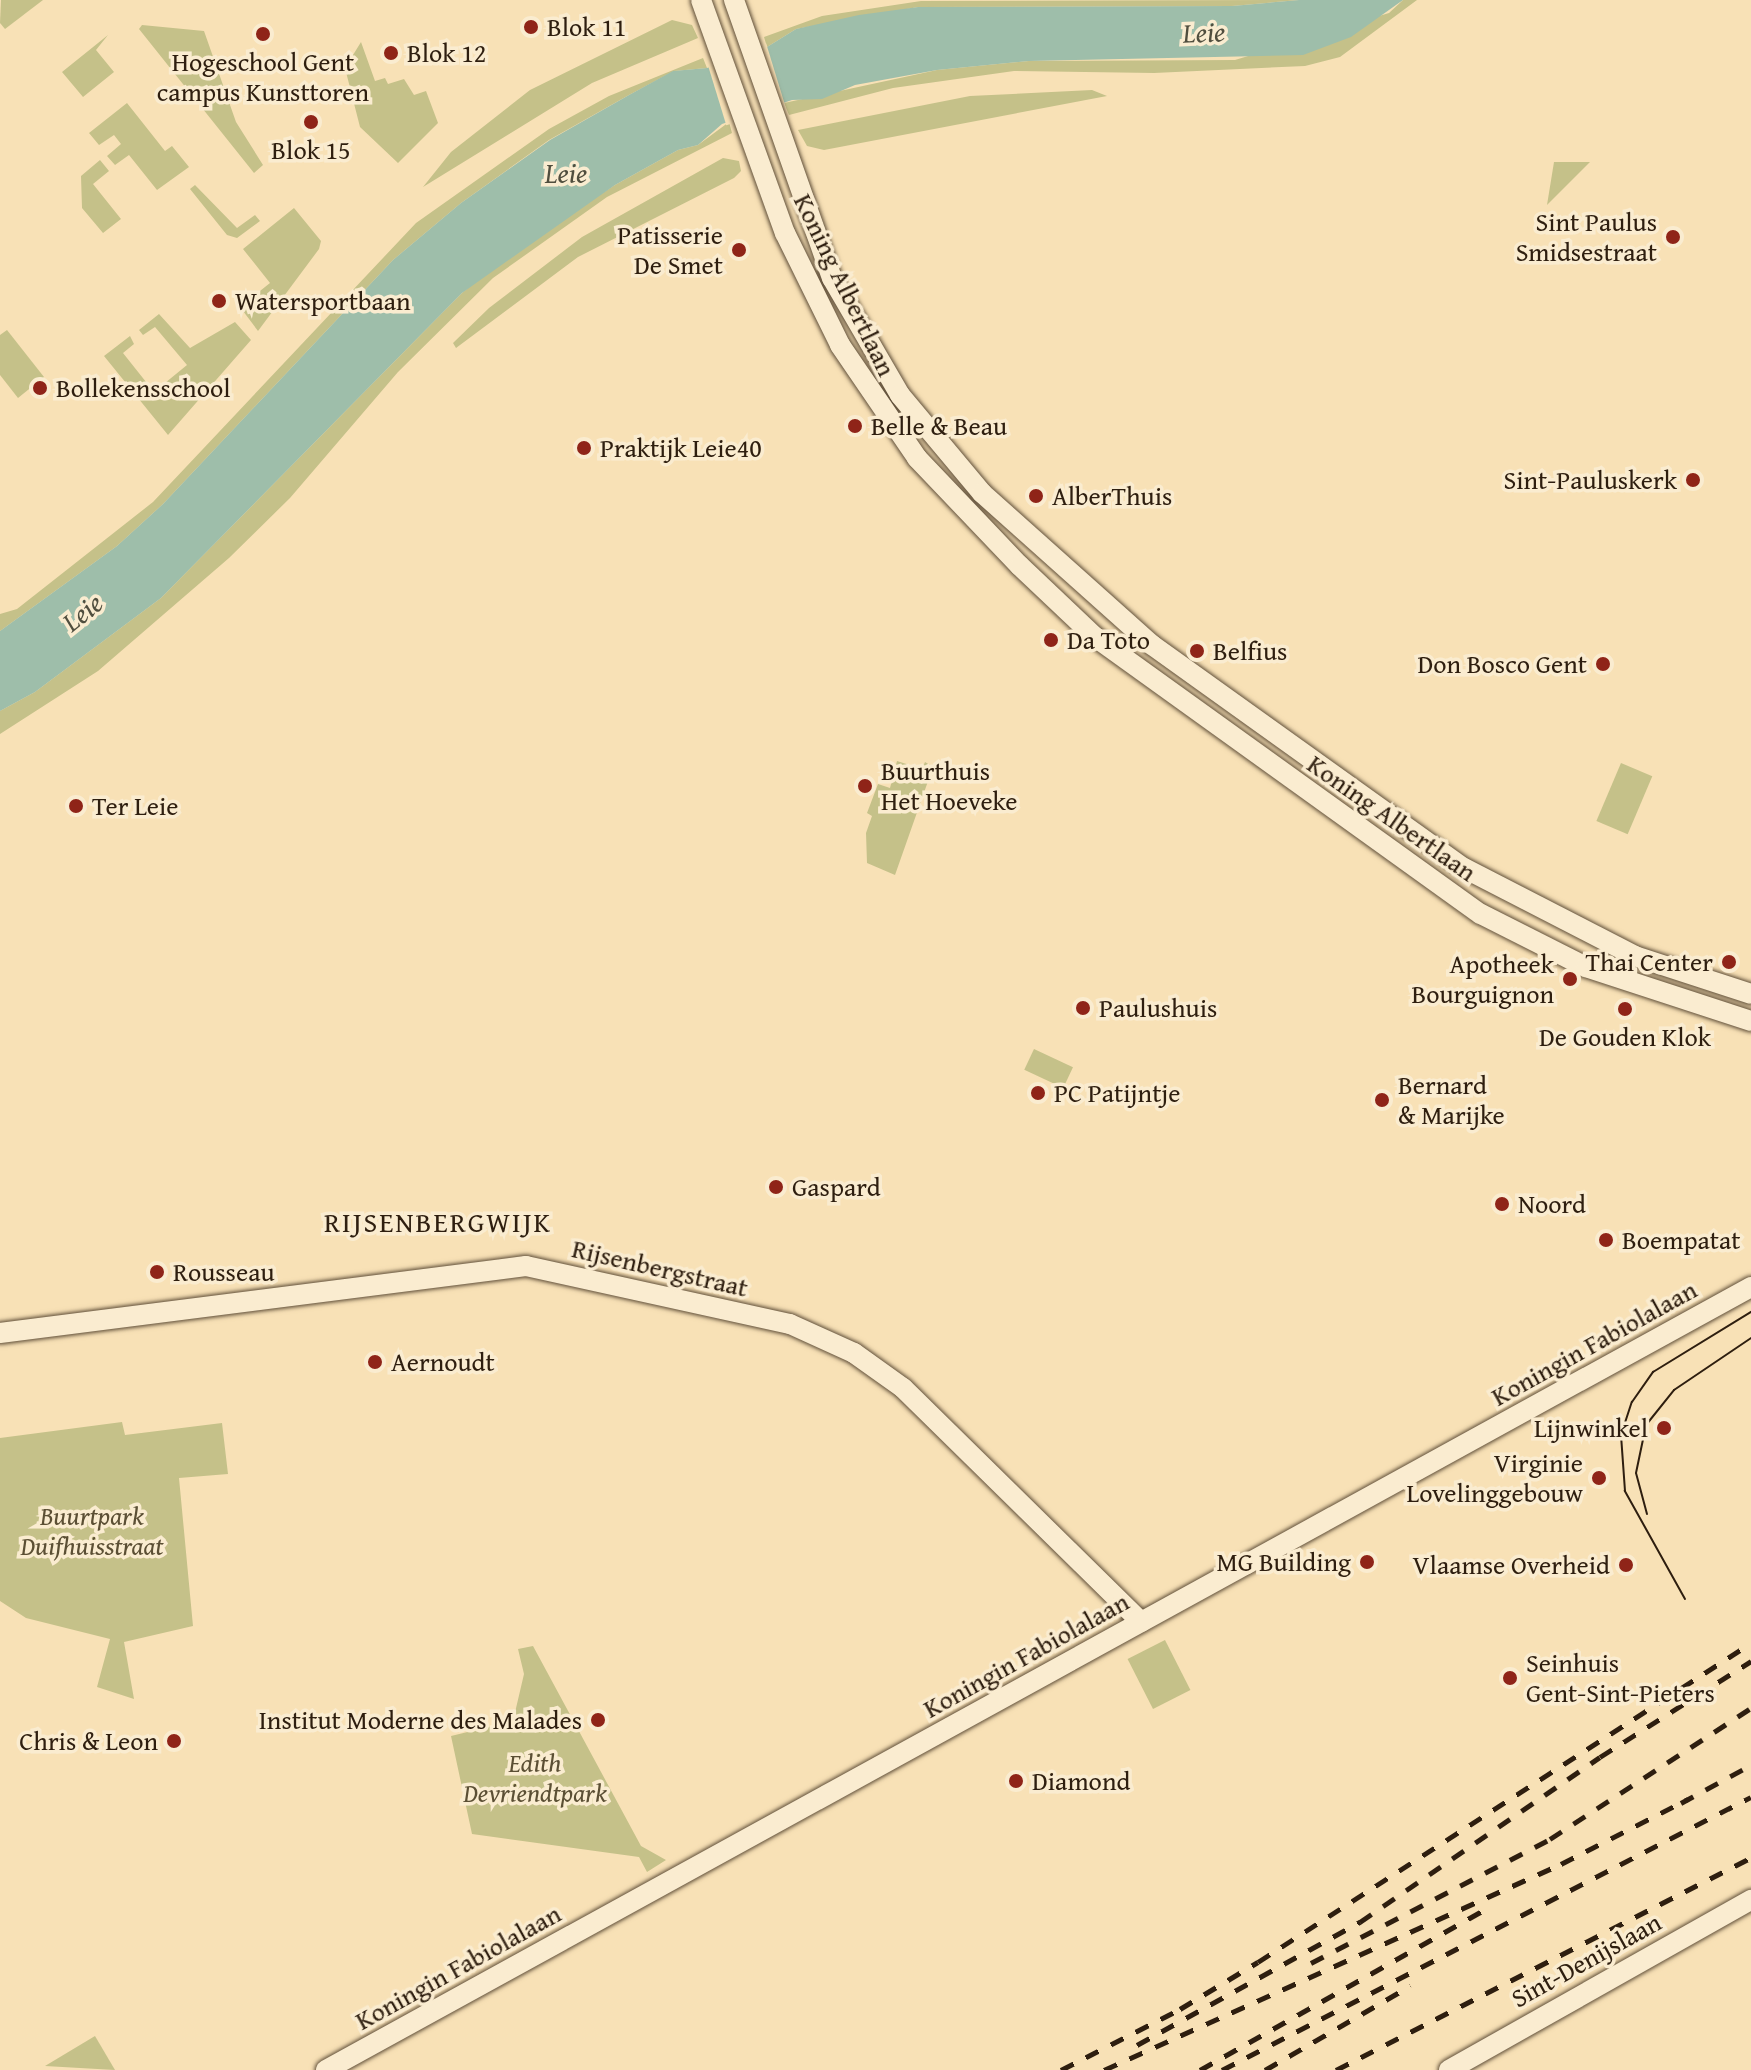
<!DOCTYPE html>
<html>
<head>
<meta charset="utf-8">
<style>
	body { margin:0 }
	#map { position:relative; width:1751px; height:2070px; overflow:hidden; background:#f8e1b6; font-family:"Gentium Book Plus",serif }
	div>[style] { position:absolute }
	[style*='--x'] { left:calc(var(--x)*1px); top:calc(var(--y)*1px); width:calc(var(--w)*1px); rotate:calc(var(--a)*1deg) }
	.green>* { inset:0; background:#c5c189; transform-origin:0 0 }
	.water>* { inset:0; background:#9ebeaa }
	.pier>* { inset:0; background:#f8e1b6; transform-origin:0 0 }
	.roads { filter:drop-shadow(0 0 2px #604f39) drop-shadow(0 0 2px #604f39) }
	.tertiary>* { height:20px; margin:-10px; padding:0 10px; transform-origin:10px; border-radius:10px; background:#faecd0 }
	.tram>* { height:2px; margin:-1px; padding:0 1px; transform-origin:1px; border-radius:1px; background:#2e1e0f }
	.rail>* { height:5px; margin-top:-2.5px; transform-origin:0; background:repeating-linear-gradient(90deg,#2e1e0f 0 14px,transparent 0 28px) }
	.dots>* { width:22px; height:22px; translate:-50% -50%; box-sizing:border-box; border:4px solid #faecd0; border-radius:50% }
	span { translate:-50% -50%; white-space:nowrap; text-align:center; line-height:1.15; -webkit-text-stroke:7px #faecd0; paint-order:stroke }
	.poi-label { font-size:26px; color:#2e1e0f }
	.left { translate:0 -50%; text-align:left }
	.right { translate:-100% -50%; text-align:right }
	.street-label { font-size:26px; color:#2e1e0f }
	.park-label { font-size:26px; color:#5b4f34; font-style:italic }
	.water-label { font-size:28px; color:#504e3e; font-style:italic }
	.neighbourhood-label { font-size:28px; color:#2e1e0f; letter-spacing:2px }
</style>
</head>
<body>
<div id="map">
	<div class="green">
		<div style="clip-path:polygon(1px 0,43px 0,5px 29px,0 23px)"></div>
		<div style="clip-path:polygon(1299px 0,1232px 6px,918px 7px,796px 29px,767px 47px,764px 37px,822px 16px,921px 1px)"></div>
		<div style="clip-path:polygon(1403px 0,1417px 0,1340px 57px,1305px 66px,1154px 73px,1014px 71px,893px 88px,789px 115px,784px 103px,937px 70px,1029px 61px,1235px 60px,1389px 13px)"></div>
		<div style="clip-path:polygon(672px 20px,692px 25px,698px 38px,592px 83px,423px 187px,451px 152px,530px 90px)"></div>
		<div style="clip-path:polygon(142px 25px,204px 31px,236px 122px,263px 165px,254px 173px,139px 29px)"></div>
		<div style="clip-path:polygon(108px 35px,96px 50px,114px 72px,83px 97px,62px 72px)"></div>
		<div style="clip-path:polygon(361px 42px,375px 81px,385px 78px,388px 84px,404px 79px,414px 95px,426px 91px,438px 123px,398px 163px,360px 127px,345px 68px)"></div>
		<div style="clip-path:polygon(703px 58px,707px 68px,674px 71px,629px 95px,549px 140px,461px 203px,393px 260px,163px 504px,117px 546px,0 631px,0 614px,17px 609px,153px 502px,416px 223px,549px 129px,609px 96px)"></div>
		<div style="clip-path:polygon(1092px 90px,1107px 96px,824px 150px,807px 146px,798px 130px,970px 96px)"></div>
		<div style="clip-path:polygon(127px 103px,165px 151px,172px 146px,189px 167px,157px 190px,129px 155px,115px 165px,107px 156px,121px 144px,114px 135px,99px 145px,89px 133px)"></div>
		<div style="clip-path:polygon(729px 122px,732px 133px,607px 197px,493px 278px,398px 372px,290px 498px,229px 558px,98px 671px,0 734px,0 711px,35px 692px,161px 598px,462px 293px,510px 253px,615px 185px,678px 150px,698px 145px)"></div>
		<div style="clip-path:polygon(723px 158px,739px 161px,741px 171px,734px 178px,578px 257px,456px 348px,453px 343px,489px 308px,582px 237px)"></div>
		<div style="clip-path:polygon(100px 160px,109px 171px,93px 184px,121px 219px,103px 233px,82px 208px,81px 176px)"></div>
		<div style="clip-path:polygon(1554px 162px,1590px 162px,1547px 205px)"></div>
		<div style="clip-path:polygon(195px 185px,237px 228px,255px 215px,260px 221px,237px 238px,227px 235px,190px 189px)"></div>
		<div style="clip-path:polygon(294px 208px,321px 241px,319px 249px,258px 331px,240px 307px,270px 283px,243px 249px)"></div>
		<div style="clip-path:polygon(159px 314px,190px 348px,235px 322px,251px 340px,168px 435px,104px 356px,130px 336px,134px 344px,123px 353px,154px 392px,187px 365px,155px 327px,143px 335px,139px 330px)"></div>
		<div style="clip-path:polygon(7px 330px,44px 377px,18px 398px,0 375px,0 335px)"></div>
		<div style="clip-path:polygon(897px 761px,922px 769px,925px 762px,933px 767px,895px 875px,867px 863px,866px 833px,872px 816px,867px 813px,878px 784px,890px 788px)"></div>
		<div style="left:1621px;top:763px;width:34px;height:63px;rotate:23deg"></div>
		<div style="left:1034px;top:1049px;width:43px;height:23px;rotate:25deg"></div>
		<div style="clip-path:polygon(122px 1422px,125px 1435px,222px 1423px,228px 1474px,179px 1478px,193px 1626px,124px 1642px,134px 1699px,97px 1687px,110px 1639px,26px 1618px,0 1601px,0 1438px)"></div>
		<div style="left:1165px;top:1640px;width:56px;height:42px;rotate:63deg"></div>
		<div style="clip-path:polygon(533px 1646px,641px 1846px,666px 1860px,647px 1872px,639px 1857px,472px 1834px,451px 1736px,513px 1721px,524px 1674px,518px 1649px)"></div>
		<div style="clip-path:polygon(95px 2036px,115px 2070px,45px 2066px)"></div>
	</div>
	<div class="water">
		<div style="clip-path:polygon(1299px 0,1403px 0,1351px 37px,1303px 55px,1029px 61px,937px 70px,855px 85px,822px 99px,792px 100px,722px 124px,698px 145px,678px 150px,615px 185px,462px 293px,161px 598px,35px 692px,0 711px,0 631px,117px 546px,163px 504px,393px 260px,461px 203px,550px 140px,629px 95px,673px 71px,707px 68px,767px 47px,796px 29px,859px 15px,918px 7px,1232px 6px)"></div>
	</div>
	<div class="pier">
		<div style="left:766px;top:43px;width:67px;height:62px;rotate:73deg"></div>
	</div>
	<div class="roads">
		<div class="tertiary">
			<div style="--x:701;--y:0;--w:248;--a:70.2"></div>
			<div style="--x:785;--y:233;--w:125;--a:63.8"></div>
			<div style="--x:840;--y:345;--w:137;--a:55.7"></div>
			<div style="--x:917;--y:458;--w:149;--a:46.4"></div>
			<div style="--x:1020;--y:566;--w:103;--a:43.4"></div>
			<div style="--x:1095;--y:637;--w:475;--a:35.7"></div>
			<div style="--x:1481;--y:914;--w:118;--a:26.8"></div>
			<div style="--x:1586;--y:967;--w:174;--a:18.1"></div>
			<div style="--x:734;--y:0;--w:295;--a:70.6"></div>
			<div style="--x:832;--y:278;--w:135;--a:59.8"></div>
			<div style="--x:900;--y:395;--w:128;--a:50.1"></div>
			<div style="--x:982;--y:493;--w:228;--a:41.8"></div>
			<div style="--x:1152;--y:645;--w:384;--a:35.6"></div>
			<div style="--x:1464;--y:868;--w:192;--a:27.2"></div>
			<div style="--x:1635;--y:956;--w:122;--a:18.1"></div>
			<div style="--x:0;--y:1333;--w:530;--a:-7.26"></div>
			<div style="--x:526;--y:1266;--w:270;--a:12.4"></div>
			<div style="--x:790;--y:1324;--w:70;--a:24.4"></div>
			<div style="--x:854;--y:1353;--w:60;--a:35.5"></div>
			<div style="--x:903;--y:1388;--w:334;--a:44.5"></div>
			<div style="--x:326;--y:2070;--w:1626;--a:-28.79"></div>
			<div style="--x:1449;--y:2070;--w:347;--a:-29.4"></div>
		</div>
	</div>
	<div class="tram">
		<div style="--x:1647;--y:1514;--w:42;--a:-105"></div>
		<div style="--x:1636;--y:1473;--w:49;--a:-78.2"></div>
		<div style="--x:1646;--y:1425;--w:45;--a:-51.3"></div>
		<div style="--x:1674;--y:1390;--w:93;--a:-34"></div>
		<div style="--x:1685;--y:1599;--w:124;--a:-119.1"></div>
		<div style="--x:1625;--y:1491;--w:56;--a:-94.1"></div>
		<div style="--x:1621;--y:1435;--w:35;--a:-72"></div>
		<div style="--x:1632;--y:1402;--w:37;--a:-55"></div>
		<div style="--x:1653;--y:1372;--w:115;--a:-31.5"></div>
	</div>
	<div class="rail">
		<div style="--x:1681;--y:1803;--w:80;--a:-28.5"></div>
		<div style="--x:1311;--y:1963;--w:269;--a:-27.4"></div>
		<div style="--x:1550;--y:1839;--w:240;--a:-33.1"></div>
		<div style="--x:1137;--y:2045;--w:255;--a:-28.9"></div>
		<div style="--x:1360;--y:1922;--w:291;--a:-34.5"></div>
		<div style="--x:1600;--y:1757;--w:179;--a:-32.4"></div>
		<div style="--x:1061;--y:2070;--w:134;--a:-27.1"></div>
		<div style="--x:1180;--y:2009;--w:91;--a:-31.1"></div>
		<div style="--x:1258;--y:1962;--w:587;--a:-32.91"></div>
		<div style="--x:1104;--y:2070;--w:501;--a:-24.26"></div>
		<div style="--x:1561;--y:1864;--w:143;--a:-27.1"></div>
		<div style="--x:1200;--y:2070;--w:330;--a:-29.4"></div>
		<div style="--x:1222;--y:2070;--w:595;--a:-27.3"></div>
		<div style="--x:1265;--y:2070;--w:168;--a:-30.1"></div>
		<div style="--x:1336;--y:2070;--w:466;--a:-27.1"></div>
	</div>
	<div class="dots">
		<div style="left:531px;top:27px;background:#8f2418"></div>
		<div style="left:263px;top:34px;background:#8f2418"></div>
		<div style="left:391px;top:53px;background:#8f2418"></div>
		<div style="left:311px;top:122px;background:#8f2418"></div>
		<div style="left:1673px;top:237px;background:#8f2418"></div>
		<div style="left:739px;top:250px;background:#8f2418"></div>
		<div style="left:219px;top:301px;background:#8f2418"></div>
		<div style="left:40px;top:388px;background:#8f2418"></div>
		<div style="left:855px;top:426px;background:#8f2418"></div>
		<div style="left:584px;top:448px;background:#8f2418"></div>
		<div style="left:1693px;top:480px;background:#8f2418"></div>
		<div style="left:1036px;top:496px;background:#8f2418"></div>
		<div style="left:1051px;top:640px;background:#8f2418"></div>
		<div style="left:1197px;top:651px;background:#8f2418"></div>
		<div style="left:1603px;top:664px;background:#8f2418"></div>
		<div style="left:865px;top:786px;background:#8f2418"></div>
		<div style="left:76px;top:806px;background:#8f2418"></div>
		<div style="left:1729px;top:962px;background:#8f2418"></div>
		<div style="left:1570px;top:979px;background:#8f2418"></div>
		<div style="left:1083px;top:1008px;background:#8f2418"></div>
		<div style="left:1625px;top:1009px;background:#8f2418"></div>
		<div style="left:1038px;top:1093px;background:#8f2418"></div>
		<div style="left:1382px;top:1100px;background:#8f2418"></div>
		<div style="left:776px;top:1187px;background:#8f2418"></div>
		<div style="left:1502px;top:1204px;background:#8f2418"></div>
		<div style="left:1606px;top:1240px;background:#8f2418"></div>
		<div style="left:157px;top:1272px;background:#8f2418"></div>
		<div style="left:375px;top:1362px;background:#8f2418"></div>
		<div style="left:1664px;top:1428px;background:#8f2418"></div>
		<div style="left:1599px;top:1478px;background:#8f2418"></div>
		<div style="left:1367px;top:1562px;background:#8f2418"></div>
		<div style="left:1626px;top:1565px;background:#8f2418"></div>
		<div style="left:1510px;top:1678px;background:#8f2418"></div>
		<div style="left:598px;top:1720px;background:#8f2418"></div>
		<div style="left:174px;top:1741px;background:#8f2418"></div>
		<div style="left:1016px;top:1781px;background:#8f2418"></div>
	</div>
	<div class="poi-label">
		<span class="left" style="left:547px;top:27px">Blok 11</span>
		<span class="left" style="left:407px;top:53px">Blok 12</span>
		<span style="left:263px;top:77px">Hogeschool Gent<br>campus Kunsttoren</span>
		<span style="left:311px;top:150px">Blok 15</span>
		<span class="right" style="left:1657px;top:237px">Sint Paulus<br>Smidsestraat</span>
		<span class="right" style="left:723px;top:250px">Patisserie<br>De Smet</span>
		<span class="left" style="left:235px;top:301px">Watersportbaan</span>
		<span class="left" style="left:56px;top:388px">Bollekensschool</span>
		<span class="left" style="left:871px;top:426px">Belle &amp; Beau</span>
		<span class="left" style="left:600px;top:448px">Praktijk Leie40</span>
		<span class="right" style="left:1677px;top:480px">Sint-Pauluskerk</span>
		<span class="left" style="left:1052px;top:496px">AlberThuis</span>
		<span class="left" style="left:1067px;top:640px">Da Toto</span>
		<span class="left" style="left:1213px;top:651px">Belfius</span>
		<span class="right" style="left:1587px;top:664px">Don Bosco Gent</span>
		<span class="left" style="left:881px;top:786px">Buurthuis<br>Het Hoeveke</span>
		<span class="left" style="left:92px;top:806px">Ter Leie</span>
		<span class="right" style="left:1713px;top:962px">Thai Center</span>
		<span class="right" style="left:1554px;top:979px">Apotheek<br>Bourguignon</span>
		<span class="left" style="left:1099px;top:1008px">Paulushuis</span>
		<span style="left:1625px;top:1037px">De Gouden Klok</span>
		<span class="left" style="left:1398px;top:1100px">Bernard<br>&amp; Marijke</span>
		<span class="left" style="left:1054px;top:1093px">PC Patijntje</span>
		<span class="left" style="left:792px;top:1187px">Gaspard</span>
		<span class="left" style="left:1518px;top:1204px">Noord</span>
		<span class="left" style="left:1622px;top:1240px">Boempatat</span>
		<span class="left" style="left:173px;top:1272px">Rousseau</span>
		<span class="left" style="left:391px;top:1362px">Aernoudt</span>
		<span class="right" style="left:1648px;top:1428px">Lijnwinkel</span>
		<span class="right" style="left:1583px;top:1478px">Virginie<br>Lovelinggebouw</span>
		<span class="right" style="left:1351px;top:1562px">MG Building</span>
		<span class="right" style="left:1610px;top:1565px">Vlaamse Overheid</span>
		<span class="left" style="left:1526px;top:1678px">Seinhuis<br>Gent-Sint-Pieters</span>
		<span class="right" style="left:582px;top:1720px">Institut Moderne des Malades</span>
		<span class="right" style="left:158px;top:1741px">Chris &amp; Leon</span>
		<span class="left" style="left:1032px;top:1781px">Diamond</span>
	</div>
	<div class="street-label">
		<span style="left:845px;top:285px;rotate:64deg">Koning Albertlaan</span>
		<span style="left:1392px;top:818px;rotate:35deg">Koning Albertlaan</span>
		<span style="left:660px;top:1268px;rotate:13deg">Rijsenbergstraat</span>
		<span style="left:1594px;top:1343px;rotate:-29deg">Koningin Fabiolalaan</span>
		<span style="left:1026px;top:1655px;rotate:-29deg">Koningin Fabiolalaan</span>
		<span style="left:1586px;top:1960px;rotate:-29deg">Sint-Denijslaan</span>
		<span style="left:458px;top:1967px;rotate:-29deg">Koningin Fabiolalaan</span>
	</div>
	<div class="park-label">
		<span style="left:92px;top:1531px">Buurtpark<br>Duifhuisstraat</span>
		<span style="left:535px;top:1778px">Edith<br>Devriendtpark</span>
	</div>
	<div class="water-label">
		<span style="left:1204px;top:32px;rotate:-2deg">Leie</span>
		<span style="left:566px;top:173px">Leie</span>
		<span style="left:82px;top:612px;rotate:-39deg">Leie</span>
	</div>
	<div class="neighbourhood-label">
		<span style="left:438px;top:1222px">RIJSENBERGWIJK</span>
	</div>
</div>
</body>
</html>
